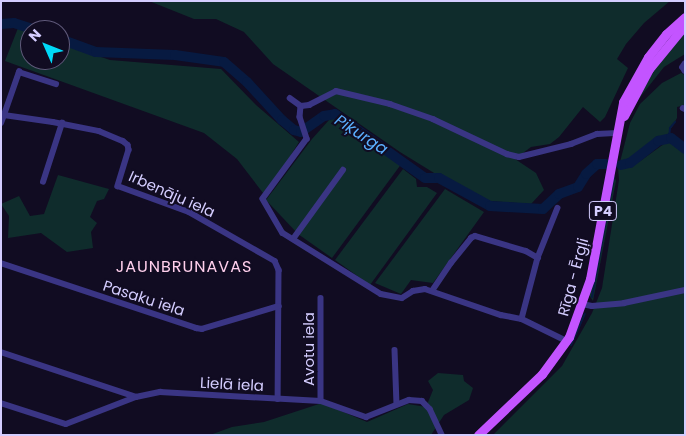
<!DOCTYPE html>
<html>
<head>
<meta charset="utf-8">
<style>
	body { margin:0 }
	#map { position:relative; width:686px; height:436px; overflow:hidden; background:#110c22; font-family:Poppins,sans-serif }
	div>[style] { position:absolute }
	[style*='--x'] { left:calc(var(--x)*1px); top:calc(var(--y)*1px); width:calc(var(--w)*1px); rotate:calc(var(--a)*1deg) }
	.green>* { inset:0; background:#0f2c2c }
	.stream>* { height:2px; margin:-1px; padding:0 1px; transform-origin:1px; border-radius:1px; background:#071a41 }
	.river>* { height:10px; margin:-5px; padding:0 5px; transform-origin:5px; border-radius:5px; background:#071a41 }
	.minor>* { height:5.5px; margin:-2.75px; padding:0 2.75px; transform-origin:2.75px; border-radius:2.75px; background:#3a3584 }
	.primary>* { height:9px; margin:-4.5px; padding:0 4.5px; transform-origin:4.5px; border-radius:4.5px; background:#c354ff }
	span { translate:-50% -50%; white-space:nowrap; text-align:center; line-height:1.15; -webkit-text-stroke:4px #110c22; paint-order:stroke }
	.shield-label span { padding:1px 4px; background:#110c22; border:1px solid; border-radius:4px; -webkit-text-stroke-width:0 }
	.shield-label { font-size:14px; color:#d4cdff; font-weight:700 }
	.street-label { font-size:15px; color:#d4cdff }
	.water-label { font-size:16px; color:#5bafff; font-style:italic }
	.neighbourhood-label { font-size:16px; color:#ffcfec; letter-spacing:1px }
	.frame { position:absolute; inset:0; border:2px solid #d4cdff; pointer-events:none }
	.north { position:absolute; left:20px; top:20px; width:50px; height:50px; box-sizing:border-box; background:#110c22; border:1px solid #5f597a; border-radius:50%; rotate:314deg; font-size:14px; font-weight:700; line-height:20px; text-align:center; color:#d4cdff }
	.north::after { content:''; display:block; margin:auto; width:18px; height:22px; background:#00d9f8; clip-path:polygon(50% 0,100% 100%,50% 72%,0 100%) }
</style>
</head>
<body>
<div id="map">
	<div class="green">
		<div style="clip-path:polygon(149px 1px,670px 1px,644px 23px,626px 44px,617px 59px,628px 68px,605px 117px,600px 122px,583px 107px,559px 137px,550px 144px,531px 147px,515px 159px,536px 173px,544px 190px,531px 204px,478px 200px,400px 152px,273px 64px,244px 32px,216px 19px,194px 19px)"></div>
		<div style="clip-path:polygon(18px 28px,30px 32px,30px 60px,60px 60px,60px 43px,110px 60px,221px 69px,256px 105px,299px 142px,284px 166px,263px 193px,237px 159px,204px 133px,5px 61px)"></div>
		<div style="clip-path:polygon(685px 32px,685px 54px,664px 67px,637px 101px,659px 62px)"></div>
		<div style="clip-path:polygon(681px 73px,685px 75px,685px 105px,677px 107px,677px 118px,667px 136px,657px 139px,625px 162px,620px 162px,630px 123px,640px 104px,662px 83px)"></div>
		<div style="clip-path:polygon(336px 118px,402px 163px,332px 258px,298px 234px,266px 200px,312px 139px,329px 120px)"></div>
		<div style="clip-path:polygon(668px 141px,685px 154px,685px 435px,493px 435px,562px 366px,592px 313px,602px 288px,619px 180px,618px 167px,623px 168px,639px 162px)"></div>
		<div style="clip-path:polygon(403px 169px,416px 179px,417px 187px,427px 187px,437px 193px,370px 285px,335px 260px)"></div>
		<div style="clip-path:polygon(58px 175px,109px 189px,104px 199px,97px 201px,90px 217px,97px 223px,91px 232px,93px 248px,67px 252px,41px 233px,8px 238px,9px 216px,1px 204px,19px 196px,30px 216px,44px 214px)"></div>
		<div style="clip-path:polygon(614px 175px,616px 181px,593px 301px,589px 295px)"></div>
		<div style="clip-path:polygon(445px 189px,484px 212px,433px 283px,411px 280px,401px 294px,375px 283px)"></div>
		<div style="clip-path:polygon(438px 373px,463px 375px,464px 381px,473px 388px,469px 400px,444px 415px,431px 435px,210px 435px,232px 427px,264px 422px,322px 403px,367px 422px,408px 404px,426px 407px,433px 390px,428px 381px)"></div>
	</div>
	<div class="stream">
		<div style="--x:669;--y:138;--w:10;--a:-84"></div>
		<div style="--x:670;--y:128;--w:8;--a:-50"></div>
		<div style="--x:592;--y:297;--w:122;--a:-79.6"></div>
		<div style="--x:571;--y:345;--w:34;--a:-66"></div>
	</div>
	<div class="river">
		<div style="--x:1;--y:24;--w:13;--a:-4"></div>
		<div style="--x:14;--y:23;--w:22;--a:18"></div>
		<div style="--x:60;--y:39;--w:38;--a:20"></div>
		<div style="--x:96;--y:52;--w:79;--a:2.2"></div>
		<div style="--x:175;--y:55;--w:49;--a:8.1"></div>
		<div style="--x:224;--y:62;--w:30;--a:41"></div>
		<div style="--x:247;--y:82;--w:52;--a:47.4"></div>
		<div style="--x:282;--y:120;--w:16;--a:40"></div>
		<div style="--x:294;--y:130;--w:7;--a:16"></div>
		<div style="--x:301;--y:132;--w:28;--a:-35"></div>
		<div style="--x:324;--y:116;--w:11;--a:-10"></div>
		<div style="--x:335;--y:114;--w:110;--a:35.4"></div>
		<div style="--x:425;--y:178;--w:14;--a:0"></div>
		<div style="--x:439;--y:178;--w:58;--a:28.8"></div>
		<div style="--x:490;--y:206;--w:53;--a:3.2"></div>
		<div style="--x:543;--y:209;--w:22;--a:-43"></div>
		<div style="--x:559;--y:194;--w:20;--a:-20"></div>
		<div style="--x:578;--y:187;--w:15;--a:-58"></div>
		<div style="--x:586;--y:174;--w:15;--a:-42"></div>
		<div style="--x:597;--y:164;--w:9;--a:0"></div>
		<div style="--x:621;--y:165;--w:9;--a:-13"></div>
		<div style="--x:630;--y:163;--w:36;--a:-38"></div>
		<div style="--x:658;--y:141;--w:13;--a:-13"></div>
		<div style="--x:671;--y:138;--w:18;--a:38"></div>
	</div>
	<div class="minor">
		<div style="--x:685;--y:64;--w:4;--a:124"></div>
		<div style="--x:683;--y:67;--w:4;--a:63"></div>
		<div style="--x:290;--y:98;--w:14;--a:36"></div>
		<div style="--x:301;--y:106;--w:8;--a:-7"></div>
		<div style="--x:309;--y:105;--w:30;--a:-27"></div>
		<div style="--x:336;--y:91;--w:56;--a:13.5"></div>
		<div style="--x:390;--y:104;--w:46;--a:19.2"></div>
		<div style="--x:433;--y:119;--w:82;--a:25.3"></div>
		<div style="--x:507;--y:154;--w:12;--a:14"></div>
		<div style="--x:519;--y:157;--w:54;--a:-14"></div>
		<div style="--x:571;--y:144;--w:28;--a:-21"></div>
		<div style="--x:597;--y:134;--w:21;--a:-3"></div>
		<div style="--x:301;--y:106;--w:11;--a:95"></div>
		<div style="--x:300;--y:117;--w:23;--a:72"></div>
		<div style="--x:307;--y:139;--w:74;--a:126.3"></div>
		<div style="--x:263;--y:199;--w:39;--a:60"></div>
		<div style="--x:283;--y:233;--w:115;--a:31.9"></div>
		<div style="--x:381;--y:294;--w:21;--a:11"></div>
		<div style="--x:402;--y:298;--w:13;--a:-32"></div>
		<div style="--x:413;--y:291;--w:12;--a:-9"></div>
		<div style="--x:425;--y:289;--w:80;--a:18.9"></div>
		<div style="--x:501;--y:315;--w:21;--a:11"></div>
		<div style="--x:683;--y:108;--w:2;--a:27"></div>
		<div style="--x:4;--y:115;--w:46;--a:-70.8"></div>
		<div style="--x:19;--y:72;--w:39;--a:18"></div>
		<div style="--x:1;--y:123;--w:9;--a:-69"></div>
		<div style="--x:4;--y:115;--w:49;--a:8.1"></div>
		<div style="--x:53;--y:122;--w:47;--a:11.1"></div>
		<div style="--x:99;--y:131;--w:26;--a:23"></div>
		<div style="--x:123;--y:141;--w:6;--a:39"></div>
		<div style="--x:128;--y:145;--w:5;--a:79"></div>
		<div style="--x:129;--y:150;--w:38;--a:107"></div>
		<div style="--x:118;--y:186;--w:76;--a:20.1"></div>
		<div style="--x:189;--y:212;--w:99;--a:29.7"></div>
		<div style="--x:275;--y:261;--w:10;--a:66"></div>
		<div style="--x:279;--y:270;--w:129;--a:90.4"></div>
		<div style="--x:43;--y:182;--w:62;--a:-72.1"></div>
		<div style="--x:558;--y:208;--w:54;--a:111.8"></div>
		<div style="--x:538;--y:258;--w:63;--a:104.7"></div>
		<div style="--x:522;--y:319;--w:50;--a:26.1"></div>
		<div style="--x:293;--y:239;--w:85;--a:-54.1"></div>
		<div style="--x:1;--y:263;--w:206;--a:18.4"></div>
		<div style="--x:196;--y:328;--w:6;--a:9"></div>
		<div style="--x:202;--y:329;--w:80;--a:-16.6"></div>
		<div style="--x:432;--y:291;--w:34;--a:-56"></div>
		<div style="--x:451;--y:263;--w:32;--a:-51"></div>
		<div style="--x:471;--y:238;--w:4;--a:-27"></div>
		<div style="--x:475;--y:236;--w:53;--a:16.4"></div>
		<div style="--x:526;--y:251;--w:14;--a:30"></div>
		<div style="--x:321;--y:298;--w:103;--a:90"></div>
		<div style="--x:582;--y:304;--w:10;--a:11"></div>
		<div style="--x:592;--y:306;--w:32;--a:-5"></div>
		<div style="--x:624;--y:303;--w:62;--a:-12"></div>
		<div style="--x:395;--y:350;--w:54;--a:87.9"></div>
		<div style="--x:1;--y:352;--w:142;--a:18.4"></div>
		<div style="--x:136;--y:397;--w:25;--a:-12"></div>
		<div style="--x:160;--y:392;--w:161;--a:3.2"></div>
		<div style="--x:321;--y:401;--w:48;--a:19.6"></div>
		<div style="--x:366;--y:417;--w:46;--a:-21.6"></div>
		<div style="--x:409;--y:400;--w:13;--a:4"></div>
		<div style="--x:422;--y:401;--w:11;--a:45"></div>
		<div style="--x:430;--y:409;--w:29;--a:65"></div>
		<div style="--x:1;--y:403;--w:68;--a:17.9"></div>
		<div style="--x:66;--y:424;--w:75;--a:-21.1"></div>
	</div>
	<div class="primary">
		<div style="--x:624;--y:116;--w:53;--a:-62"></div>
		<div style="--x:649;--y:69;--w:57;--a:-50.7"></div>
		<div style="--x:478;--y:435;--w:88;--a:-43.6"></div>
		<div style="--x:542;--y:374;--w:46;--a:-53.9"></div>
		<div style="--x:569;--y:337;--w:62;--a:-70.1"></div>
		<div style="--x:590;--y:279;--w:180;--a:-79.4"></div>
		<div style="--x:623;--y:102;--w:51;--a:-60.9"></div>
		<div style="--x:648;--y:57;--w:29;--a:-52"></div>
		<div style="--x:666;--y:34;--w:25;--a:-42"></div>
	</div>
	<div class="shield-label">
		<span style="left:603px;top:211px">P4</span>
	</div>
	<div class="street-label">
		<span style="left:172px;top:194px;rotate:24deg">Irbenāju iela</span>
		<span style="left:573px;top:277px;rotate:-75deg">Rīga - Ērgļi</span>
		<span style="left:144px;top:298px;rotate:18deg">Pasaku iela</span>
		<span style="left:309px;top:349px;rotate:-90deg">Avotu iela</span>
		<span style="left:232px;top:384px;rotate:3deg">Lielā iela</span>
	</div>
	<div class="water-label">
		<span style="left:361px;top:135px;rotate:33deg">Piķurga</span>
	</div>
	<div class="neighbourhood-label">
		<span style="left:184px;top:267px">JAUNBRUNAVAS</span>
	</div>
	<div class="frame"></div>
	<div class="north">N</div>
</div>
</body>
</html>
